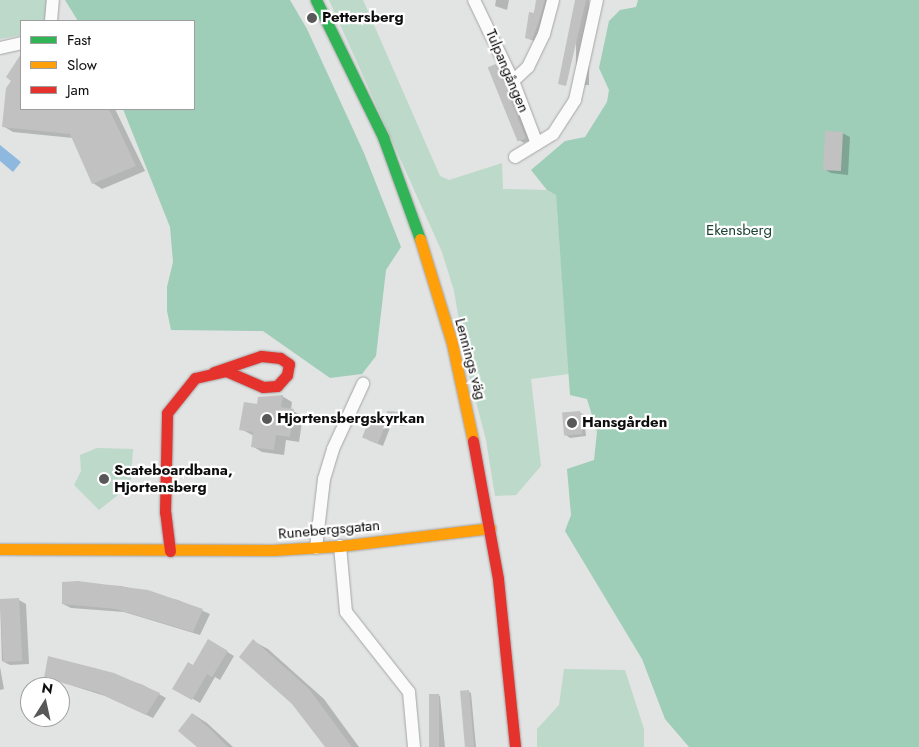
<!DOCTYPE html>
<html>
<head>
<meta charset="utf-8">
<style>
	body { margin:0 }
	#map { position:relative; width:919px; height:747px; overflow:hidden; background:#e2e3e3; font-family:Jost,sans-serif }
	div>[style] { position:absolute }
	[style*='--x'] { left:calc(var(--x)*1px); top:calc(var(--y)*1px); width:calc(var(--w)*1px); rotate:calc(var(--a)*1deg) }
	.green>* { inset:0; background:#bcd9ca }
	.forest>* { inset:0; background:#9ecdb8 }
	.water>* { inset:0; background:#8fb8df }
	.shadow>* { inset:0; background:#0003; transform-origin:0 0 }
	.building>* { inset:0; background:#c1c1c1; transform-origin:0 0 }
	.roads { filter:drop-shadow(0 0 1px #a5a5a6) drop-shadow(0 0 1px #a5a5a6) }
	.street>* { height:12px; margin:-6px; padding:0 6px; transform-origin:6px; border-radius:6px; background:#fbfbfb }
	.fast>* { height:11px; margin:-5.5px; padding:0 5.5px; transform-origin:5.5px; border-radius:5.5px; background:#30b455 }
	.slow>* { height:11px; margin:-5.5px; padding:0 5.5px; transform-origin:5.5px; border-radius:5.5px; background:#ff9f0a }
	.jam>* { height:11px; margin:-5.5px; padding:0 5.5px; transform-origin:5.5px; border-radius:5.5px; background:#e5322d }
	.dots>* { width:14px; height:14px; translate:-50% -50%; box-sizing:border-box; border:2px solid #fff; border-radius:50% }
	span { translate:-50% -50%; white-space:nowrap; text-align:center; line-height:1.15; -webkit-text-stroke:4.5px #fff; paint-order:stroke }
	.poi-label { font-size:15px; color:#0d0d0d; font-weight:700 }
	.left { translate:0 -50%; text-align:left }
	.street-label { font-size:15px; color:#0d0d0d }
	.park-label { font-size:15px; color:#1e4433 }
	.legend { position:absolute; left:20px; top:20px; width:175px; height:90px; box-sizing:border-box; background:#fff; border:1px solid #9e9e9e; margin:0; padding:6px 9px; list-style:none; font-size:15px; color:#0d0d0d }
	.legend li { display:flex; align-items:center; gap:10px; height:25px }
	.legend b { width:25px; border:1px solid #9e9e9e }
	.north { position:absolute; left:20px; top:677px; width:50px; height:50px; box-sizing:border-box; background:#fff; border:1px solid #9e9e9e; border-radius:50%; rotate:10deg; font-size:14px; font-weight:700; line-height:20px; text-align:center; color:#0d0d0d }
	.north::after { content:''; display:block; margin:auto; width:18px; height:22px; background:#585858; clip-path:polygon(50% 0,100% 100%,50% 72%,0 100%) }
</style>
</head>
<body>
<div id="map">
	<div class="green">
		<div style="clip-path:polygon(0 0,55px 0,46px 21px,21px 21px,21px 35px,0 39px)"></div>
		<div style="clip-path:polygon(329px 0,363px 0,440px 176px,449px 180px,502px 163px,503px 189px,547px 190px,556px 195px,569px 374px,531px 379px,541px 466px,516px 495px,495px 496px,486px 440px,467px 367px,454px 291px,442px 252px)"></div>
		<div style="clip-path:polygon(97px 448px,133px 449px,130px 491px,118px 495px,99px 510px,74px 485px,81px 471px,80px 455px)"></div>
		<div style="clip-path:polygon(564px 669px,625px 670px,644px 729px,644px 747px,537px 747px,537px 729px,559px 705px)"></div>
	</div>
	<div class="forest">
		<div style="clip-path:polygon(65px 0,290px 0,307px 29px,364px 153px,401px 247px,386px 270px,376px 356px,362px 374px,330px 378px,263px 331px,171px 330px,167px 311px,167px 287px,173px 262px,170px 227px,123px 109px,194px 109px,194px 21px,78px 21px)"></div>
		<div style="clip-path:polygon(638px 0,919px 0,919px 747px,689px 747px,665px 719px,642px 659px,565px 531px,571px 515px,567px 469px,594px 460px,597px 432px,587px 399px,570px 395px,556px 195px,547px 190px,531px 170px,565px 141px,585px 137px,607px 102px,609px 90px,599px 68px,609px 21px,620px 10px,636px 7px)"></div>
	</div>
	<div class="water">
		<div style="clip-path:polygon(0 145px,21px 162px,13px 172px,0 161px)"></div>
	</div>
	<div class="shadow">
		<div style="clip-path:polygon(496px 0,509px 0,507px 10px,495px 6px)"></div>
		<div style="clip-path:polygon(538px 0,549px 0,537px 42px,526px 38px)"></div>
		<div style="left:576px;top:0;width:13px;height:85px"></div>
		<div style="clip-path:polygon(21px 56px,21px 109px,115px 109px,145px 171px,102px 189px,93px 183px,73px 138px,13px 132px,3px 126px,13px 81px,8px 76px)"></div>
		<div style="clip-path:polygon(496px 65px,500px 68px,530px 140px,524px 143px,519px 140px)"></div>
		<div style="clip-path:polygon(842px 133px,850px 137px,848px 175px,831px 173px,824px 169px)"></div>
		<div style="clip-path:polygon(282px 396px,292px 402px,291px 410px,303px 416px,299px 442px,286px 440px,284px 455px,262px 452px,252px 446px,254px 436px,241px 429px,258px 405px)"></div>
		<div style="clip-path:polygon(579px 412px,584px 415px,586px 436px,570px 438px,566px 435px)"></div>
		<div style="clip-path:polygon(388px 413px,405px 416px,405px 426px,391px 425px,383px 446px,368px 440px,371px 418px,388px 425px)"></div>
		<div style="clip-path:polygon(63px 583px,121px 586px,178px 600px,210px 614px,200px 635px,124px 612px,71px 608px,63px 604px)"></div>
		<div style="clip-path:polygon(0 600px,19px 600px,26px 604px,29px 664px,10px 665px,2px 661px)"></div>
		<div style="clip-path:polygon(209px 641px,234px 656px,220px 680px,215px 677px,200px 703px,174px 688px,194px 667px)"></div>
		<div style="clip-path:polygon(253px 641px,268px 649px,324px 699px,359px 747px,326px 747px,292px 703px)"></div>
		<div style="clip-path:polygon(0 667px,4px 689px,0 690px)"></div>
		<div style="clip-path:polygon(94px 668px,143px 685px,166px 698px,153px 718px,105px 696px,45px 677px)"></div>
		<div style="clip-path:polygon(469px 692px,471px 693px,476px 747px,466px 747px)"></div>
		<div style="clip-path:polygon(438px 695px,440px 696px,445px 747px,435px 747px)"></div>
		<div style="clip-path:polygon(193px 714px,207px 723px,233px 747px,197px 747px)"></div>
	</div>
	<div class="building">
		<div style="clip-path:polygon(536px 0,545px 0,541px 15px,532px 40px,525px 38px,529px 12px,534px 13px)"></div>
		<div style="clip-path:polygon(575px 0,586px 0,566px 86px,558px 84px)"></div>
		<div style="clip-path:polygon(21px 54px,21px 109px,109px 109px,136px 166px,92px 184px,70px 134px,2px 127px,6px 88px,11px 81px,6px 77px)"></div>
		<div style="left:496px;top:64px;width:80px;height:9px;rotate:68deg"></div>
		<div style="left:825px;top:131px;width:18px;height:39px;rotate:3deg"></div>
		<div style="clip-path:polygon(283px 395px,281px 407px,294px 409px,290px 437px,276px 435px,274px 450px,251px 447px,253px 432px,239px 430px,244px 402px,257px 404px,258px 397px)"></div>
		<div style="left:387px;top:411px;width:14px;height:12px;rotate:4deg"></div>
		<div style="left:580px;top:411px;width:23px;height:18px;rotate:85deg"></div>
		<div style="left:370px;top:417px;width:17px;height:22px;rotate:21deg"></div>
		<div style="clip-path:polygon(78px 581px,148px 590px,203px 609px,193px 632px,116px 609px,62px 604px,62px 582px)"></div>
		<div style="left:19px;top:598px;width:63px;height:19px;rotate:87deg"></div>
		<div style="clip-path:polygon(208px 639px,228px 651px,212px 677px,207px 674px,192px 700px,172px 689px,188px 662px,193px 665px)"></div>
		<div style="clip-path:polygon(253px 639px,309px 689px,352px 747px,325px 747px,292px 704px,239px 657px)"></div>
		<div style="clip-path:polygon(48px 656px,114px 673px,160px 693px,146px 715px,97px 692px,44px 678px)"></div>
		<div style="left:469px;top:690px;width:57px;height:9px;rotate:85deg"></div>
		<div style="left:429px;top:694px;width:10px;height:53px"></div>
		<div style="clip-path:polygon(192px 713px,209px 728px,228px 747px,197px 747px,178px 731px)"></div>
	</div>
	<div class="roads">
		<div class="street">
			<div style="--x:474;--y:0;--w:90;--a:64.3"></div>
			<div style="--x:513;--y:81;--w:67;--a:69.1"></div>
			<div style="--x:51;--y:21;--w:21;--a:-85"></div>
			<div style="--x:0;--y:48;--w:22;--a:-13"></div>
			<div style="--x:513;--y:81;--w:21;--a:-43"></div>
			<div style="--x:528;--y:67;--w:37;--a:-64"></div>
			<div style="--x:544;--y:34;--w:35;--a:-75"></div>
			<div style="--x:515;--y:157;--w:44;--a:-31.2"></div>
			<div style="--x:553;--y:134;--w:40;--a:-57.1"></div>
			<div style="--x:575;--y:100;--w:102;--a:-77.6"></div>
			<div style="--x:340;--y:546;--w:66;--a:84.8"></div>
			<div style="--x:346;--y:612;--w:102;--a:51.8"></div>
			<div style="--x:409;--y:692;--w:55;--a:84.8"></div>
			<div style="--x:316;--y:548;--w:69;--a:-83.4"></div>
			<div style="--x:324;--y:479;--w:31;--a:-73"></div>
			<div style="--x:333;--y:449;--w:72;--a:-65.2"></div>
		</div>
		<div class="fast">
			<div style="--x:316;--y:0;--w:153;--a:63.9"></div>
			<div style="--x:383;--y:137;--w:109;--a:70.1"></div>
		</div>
		<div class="slow">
			<div style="--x:420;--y:239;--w:109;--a:72.9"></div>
			<div style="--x:452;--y:343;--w:100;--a:77.9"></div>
			<div style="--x:0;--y:549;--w:273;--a:0.2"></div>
			<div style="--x:273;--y:550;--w:67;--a:-3.4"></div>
			<div style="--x:340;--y:546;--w:151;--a:-6.8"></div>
		</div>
		<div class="jam">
			<div style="--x:473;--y:441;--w:140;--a:79.7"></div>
			<div style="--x:498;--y:579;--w:169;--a:84.2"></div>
			<div style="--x:170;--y:551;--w:39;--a:-97"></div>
			<div style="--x:165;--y:512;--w:99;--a:-88.8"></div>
			<div style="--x:167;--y:413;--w:45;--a:-51.3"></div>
			<div style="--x:195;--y:378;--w:32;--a:-13"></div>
			<div style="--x:226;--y:371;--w:40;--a:23.4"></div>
			<div style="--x:263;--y:387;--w:14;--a:-4"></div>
			<div style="--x:277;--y:386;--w:15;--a:-48"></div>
			<div style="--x:287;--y:375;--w:11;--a:-80"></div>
			<div style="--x:289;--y:364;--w:11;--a:-146"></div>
			<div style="--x:280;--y:358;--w:19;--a:-174"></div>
			<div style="--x:261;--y:356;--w:50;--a:161.2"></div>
		</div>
	</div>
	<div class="dots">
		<div style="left:312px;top:18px;background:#585858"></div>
		<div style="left:267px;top:419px;background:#585858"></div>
		<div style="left:572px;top:423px;background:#585858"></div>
		<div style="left:104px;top:479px;background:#585858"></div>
	</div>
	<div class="poi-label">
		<span class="left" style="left:322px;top:18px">Pettersberg</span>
		<span class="left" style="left:277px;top:419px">Hjortensbergskyrkan</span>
		<span class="left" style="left:582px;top:423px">Hansgården</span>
		<span class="left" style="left:114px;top:479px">Scateboardbana,<br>Hjortensberg</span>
	</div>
	<div class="street-label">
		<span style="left:507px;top:71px;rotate:67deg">Tulpangången</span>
		<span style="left:470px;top:359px;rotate:75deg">Lennings väg</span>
		<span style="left:329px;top:530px;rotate:-5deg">Runebergsgatan</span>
	</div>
	<div class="park-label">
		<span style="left:739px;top:231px">Ekensberg</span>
	</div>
	<ul class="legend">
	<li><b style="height:6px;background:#30b455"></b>Fast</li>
	<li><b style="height:6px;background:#ff9f0a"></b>Slow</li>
	<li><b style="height:6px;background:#e5322d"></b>Jam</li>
	</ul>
	<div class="north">N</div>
</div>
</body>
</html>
